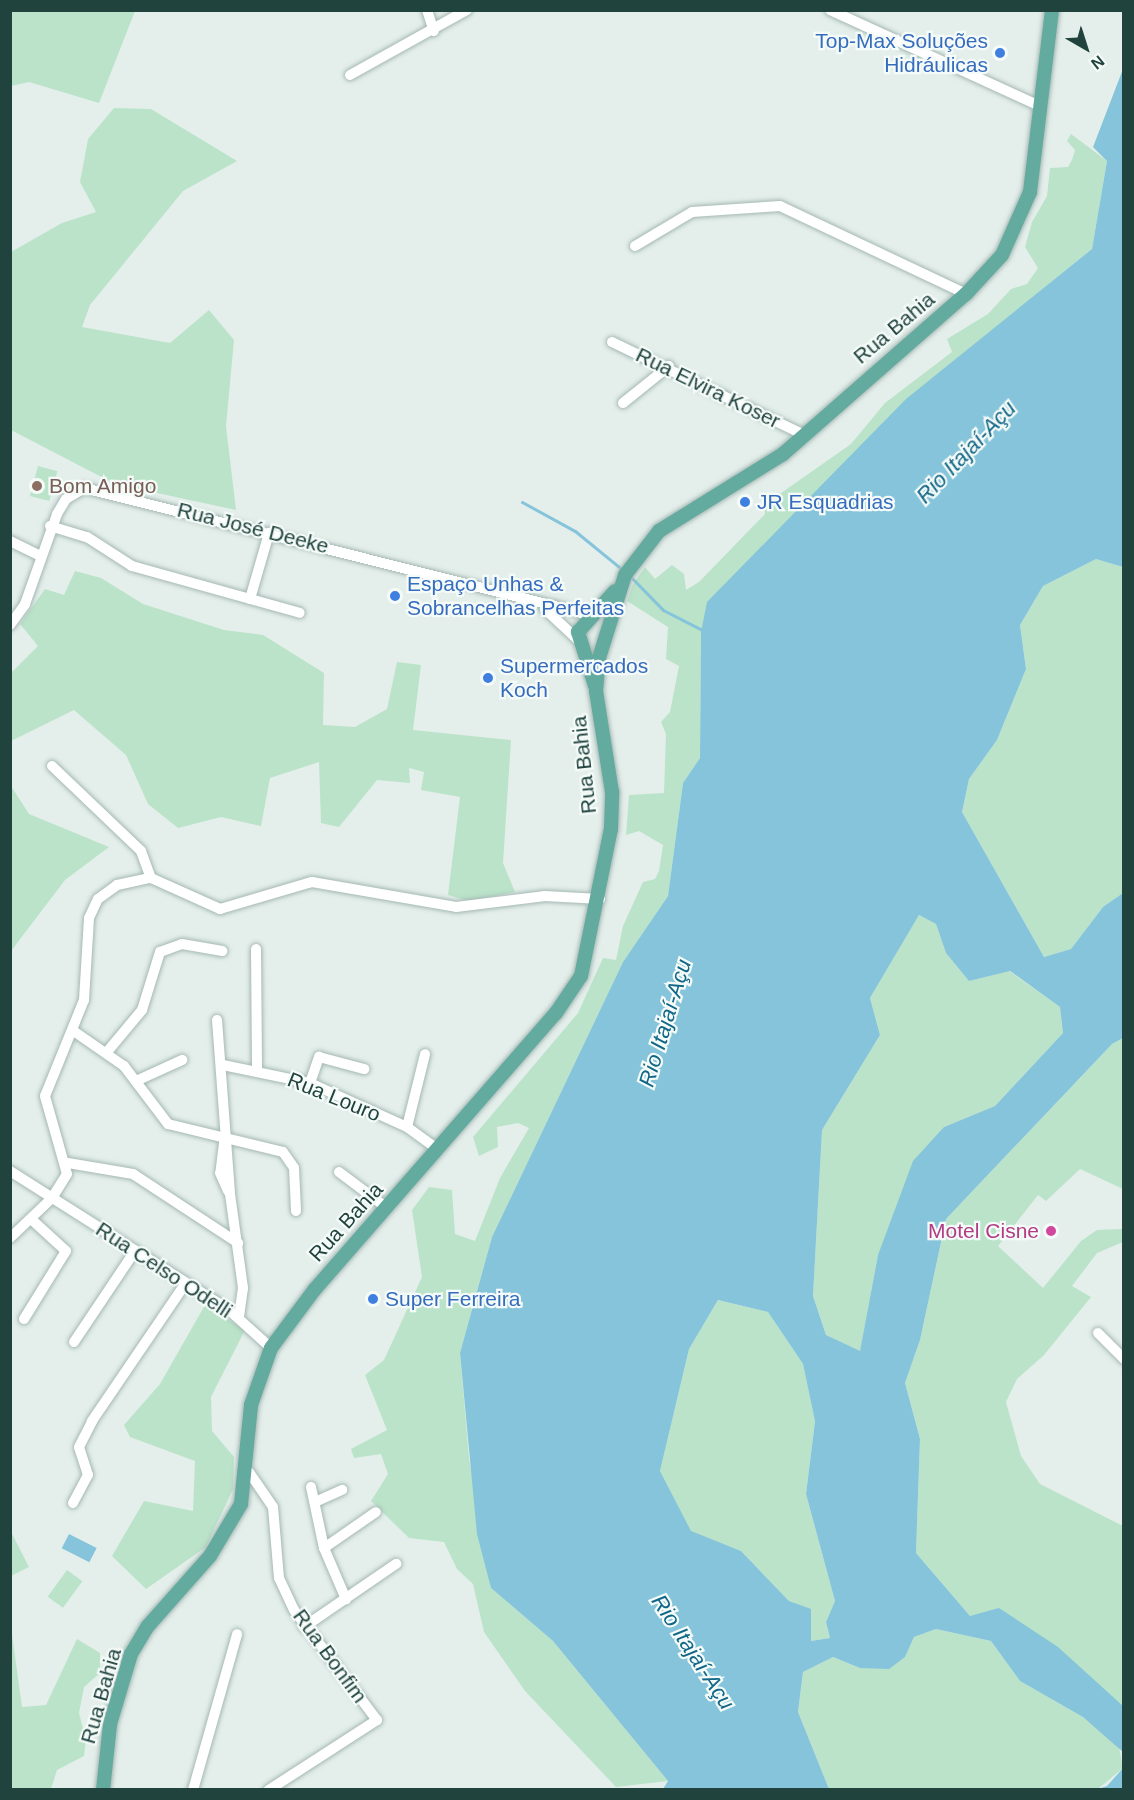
<!DOCTYPE html>
<html>
<head>
<meta charset="utf-8">
<style>
	body { margin:0 }
	#map { position:relative; width:1134px; height:1800px; overflow:hidden; background:#e4efeb; font-family:Helvetica,sans-serif }
	div>[style] { position:absolute }
	[style*='--x'] { left:calc(var(--x)*1px); top:calc(var(--y)*1px); width:calc(var(--w)*1px); rotate:calc(var(--a)*1deg) }
	.green>* { inset:0; background:#bae3c9; transform-origin:0 0 }
	.water>* { inset:0; background:#85c4da; transform-origin:0 0 }
	.stream>* { height:3px; margin:-1.5px; padding:0 1.5px; transform-origin:1.5px; border-radius:1.5px; background:#85c4da }
	.roads { filter:drop-shadow(0 0 2px #a5b8b4) drop-shadow(0 0 2px #a5b8b4) }
	.minor>* { height:10px; margin:-5px; padding:0 5px; transform-origin:5px; border-radius:5px; background:#fff }
	.major>* { height:14px; margin:-7px; padding:0 7px; transform-origin:7px; border-radius:7px; background:#63aa9f }
	.dots>* { width:16px; height:16px; translate:-50% -50%; box-sizing:border-box; border:3px solid #f5fbf8; border-radius:50% }
	span { translate:-50% -50%; white-space:nowrap; text-align:center; line-height:1.15; -webkit-text-stroke:4.5px #f5fbf8; paint-order:stroke }
	.shop-label { font-size:21px; color:#366cbe }
	.right { translate:-100% -50%; text-align:right }
	.left { translate:0 -50%; text-align:left }
	.street-label { font-size:21px; color:#20433e }
	.education-label { font-size:21px; color:#785e54 }
	.hotel-label { font-size:21px; color:#b23c85 }
	.water-label { font-size:22px; color:#126788; font-style:italic }
	.frame { position:absolute; inset:0; border:12px solid #20433e; pointer-events:none }
	.north { position:absolute; left:1056px; top:18px; width:60px; height:60px; -webkit-text-stroke:4px #f5fbf8; paint-order:stroke; rotate:141deg; font-size:16px; font-weight:700; line-height:24px; text-align:center; color:#20433e }
	.north::after { content:''; display:block; margin:auto; width:21px; height:27px; background:#20433e; clip-path:polygon(50% 0,100% 100%,50% 72%,0 100%) }
</style>
</head>
<body>
<div id="map">
	<div class="green">
		<div style="clip-path:polygon(10px 11px,135px 11px,99px 103px,29px 82px,11px 86px)"></div>
		<div style="clip-path:polygon(114px 108px,151px 109px,237px 161px,183px 191px,90px 305px,82px 327px,170px 343px,209px 310px,234px 340px,226px 426px,236px 510px,115px 484px,11px 430px,11px 252px,62px 223px,96px 212px,80px 182px,88px 139px)"></div>
		<div style="clip-path:polygon(1071px 134px,1107px 161px,1092px 249px,1033px 297px,701px 632px,700px 758px,683px 783px,668px 896px,623px 962px,492px 1237px,460px 1353px,469px 1458px,491px 1588px,553px 1641px,668px 1781px,616px 1787px,525px 1691px,484px 1632px,473px 1584px,457px 1569px,444px 1542px,409px 1538px,371px 1501px,388px 1474px,381px 1454px,354px 1458px,351px 1449px,387px 1430px,365px 1375px,384px 1360px,422px 1277px,412px 1210px,429px 1187px,452px 1190px,455px 1234px,475px 1241px,500px 1178px,529px 1128px,518px 1123px,497px 1127px,498px 1147px,479px 1156px,473px 1137px,578px 1013px,603px 958px,616px 960px,623px 926px,643px 882px,655px 879px,659px 871px,663px 845px,639px 831px,626px 835px,629px 795px,664px 793px,666px 734px,661px 722px,670px 712px,679px 666px,666px 659px,668px 627px,627px 601px,633px 584px,645px 567px,655px 579px,672px 565px,684px 574px,686px 590px,699px 582px,765px 514px,764px 505px,851px 444px,885px 403px,952px 352px,947px 339px,988px 314px,1011px 289px,1027px 284px,1038px 268px,1025px 247px,1032px 222px,1047px 196px,1050px 168px,1068px 167px,1072px 160px,1075px 150px,1067px 141px)"></div>
		<div style="left:38px;top:466px;width:20px;height:31px;rotate:15deg"></div>
		<div style="clip-path:polygon(1096px 559px,1123px 567px,1123px 893px,1103px 907px,1071px 949px,1044px 957px,962px 812px,969px 779px,997px 740px,1026px 669px,1020px 625px,1043px 586px)"></div>
		<div style="clip-path:polygon(75px 571px,101px 578px,143px 604px,224px 630px,263px 635px,324px 673px,323px 725px,355px 727px,387px 709px,397px 662px,421px 665px,413px 730px,511px 740px,503px 863px,515px 892px,468px 901px,448px 895px,460px 797px,421px 790px,424px 772px,409px 768px,410px 783px,377px 780px,339px 827px,321px 823px,319px 762px,270px 778px,261px 826px,221px 817px,178px 828px,148px 804px,126px 755px,74px 710px,11px 741px,11px 673px,38px 646px,20px 624px,45px 589px,64px 595px)"></div>
		<div style="clip-path:polygon(11px 786px,29px 814px,109px 847px,65px 880px,11px 951px)"></div>
		<div style="clip-path:polygon(919px 915px,936px 924px,946px 953px,969px 981px,1009px 971px,1060px 1007px,1063px 1033px,995px 1106px,944px 1127px,878px 1255px,860px 1352px,826px 1335px,813px 1296px,822px 1130px,880px 1035px,870px 998px)"></div>
		<div style="clip-path:polygon(1123px 1038px,1123px 1189px,1080px 1169px,1046px 1201px,1038px 1195px,998px 1246px,1043px 1288px,1081px 1241px,1097px 1230px,1122px 1229px,1123px 1242px,1097px 1253px,1072px 1286px,1091px 1297px,1044px 1355px,1017px 1379px,1006px 1402px,1021px 1456px,1040px 1484px,1123px 1526px,1123px 1706px,970px 1616px,916px 1553px,920px 1439px,905px 1383px,920px 1340px,946px 1219px,1112px 1044px)"></div>
		<div style="clip-path:polygon(718px 1300px,768px 1312px,803px 1364px,815px 1420px,806px 1494px,835px 1601px,826px 1622px,830px 1638px,811px 1641px,811px 1610px,789px 1601px,741px 1551px,691px 1532px,660px 1471px,689px 1349px)"></div>
		<div style="clip-path:polygon(205px 1305px,245px 1330px,211px 1397px,212px 1431px,234px 1457px,233px 1489px,206px 1547px,146px 1589px,112px 1556px,144px 1501px,193px 1511px,195px 1461px,130px 1437px,124px 1425px,160px 1384px)"></div>
		<div style="clip-path:polygon(10px 1530px,29px 1567px,11px 1576px,10px 1576px)"></div>
		<div style="left:67px;top:1570px;width:19px;height:33px;rotate:36deg"></div>
		<div style="clip-path:polygon(10px 1620px,22px 1707px,46px 1705px,77px 1639px,100px 1653px,100px 1673px,84px 1687px,79px 1713px,86px 1740px,84px 1756px,57px 1770px,51px 1789px,11px 1789px)"></div>
		<div style="clip-path:polygon(936px 1629px,991px 1641px,1020px 1681px,1083px 1717px,1119px 1747px,1123px 1768px,1098px 1789px,829px 1789px,798px 1712px,803px 1672px,833px 1657px,860px 1668px,905px 1657px,914px 1637px)"></div>
	</div>
	<div class="water">
		<div style="clip-path:polygon(evenodd,1123px 69px,1123px 567px,1096px 559px,1043px 586px,1020px 625px,1026px 669px,997px 740px,969px 779px,962px 812px,1044px 957px,1071px 949px,1103px 907px,1123px 893px,1123px 1038px,1112px 1044px,946px 1219px,920px 1340px,905px 1383px,920px 1439px,916px 1553px,970px 1616px,999px 1608px,1058px 1647px,1123px 1706px,1123px 1752px,1083px 1717px,1020px 1681px,991px 1641px,936px 1629px,914px 1637px,905px 1657px,889px 1669px,860px 1668px,833px 1657px,803px 1672px,798px 1712px,829px 1789px,663px 1789px,668px 1781px,553px 1641px,491px 1588px,477px 1534px,460px 1353px,492px 1237px,623px 962px,668px 896px,683px 783px,700px 758px,701px 632px,707px 602px,906px 399px,1092px 249px,1107px 161px,1093px 147px,1123px 69px,919px 915px,936px 924px,946px 953px,969px 981px,1010px 971px,1060px 1007px,1063px 1033px,995px 1106px,944px 1127px,913px 1161px,878px 1255px,860px 1351px,826px 1335px,813px 1296px,822px 1130px,880px 1035px,870px 998px,919px 915px,1123px 69px,718px 1300px,768px 1312px,803px 1364px,815px 1421px,806px 1494px,835px 1601px,826px 1622px,830px 1638px,811px 1641px,811px 1609px,789px 1601px,741px 1551px,691px 1531px,660px 1471px,689px 1349px,718px 1300px)"></div>
		<div style="left:69px;top:1534px;width:31px;height:16px;rotate:27deg"></div>
		<div style="clip-path:polygon(1123px 1768px,1123px 1789px,1098px 1789px,1107px 1786px)"></div>
	</div>
	<div class="stream">
		<div style="--x:522;--y:502;--w:60;--a:28.7"></div>
		<div style="--x:575;--y:531;--w:63;--a:39.2"></div>
		<div style="--x:629;--y:575;--w:49;--a:45.8"></div>
		<div style="--x:663;--y:610;--w:46;--a:27.1"></div>
	</div>
	<div class="roads">
		<div class="minor">
			<div style="--x:427;--y:10;--w:22;--a:72"></div>
			<div style="--x:830;--y:10;--w:231;--a:24.6"></div>
			<div style="--x:350;--y:75;--w:134;--a:-29.1"></div>
			<div style="--x:635;--y:246;--w:66;--a:-30.8"></div>
			<div style="--x:692;--y:212;--w:88;--a:-3.9"></div>
			<div style="--x:780;--y:206;--w:206;--a:25.3"></div>
			<div style="--x:612;--y:342;--w:213;--a:25.8"></div>
			<div style="--x:623;--y:403;--w:59;--a:-38.8"></div>
			<div style="--x:50;--y:526;--w:39;--a:17"></div>
			<div style="--x:87;--y:537;--w:54;--a:32.8"></div>
			<div style="--x:132;--y:566;--w:174;--a:15.6"></div>
			<div style="--x:10;--y:541;--w:34;--a:26"></div>
			<div style="--x:250;--y:599;--w:69;--a:-73.9"></div>
			<div style="--x:545;--y:609;--w:47;--a:43.3"></div>
			<div style="--x:10;--y:625;--w:26;--a:-54"></div>
			<div style="--x:25;--y:604;--w:96;--a:-70.4"></div>
			<div style="--x:57;--y:514;--w:17;--a:-59"></div>
			<div style="--x:66;--y:499;--w:21;--a:-31"></div>
			<div style="--x:84;--y:488;--w:522;--a:14.09"></div>
			<div style="--x:52;--y:766;--w:123;--a:43.7"></div>
			<div style="--x:141;--y:851;--w:29;--a:70"></div>
			<div style="--x:256;--y:949;--w:121;--a:89.5"></div>
			<div style="--x:217;--y:1020;--w:174;--a:85.7"></div>
			<div style="--x:230;--y:1194;--w:95;--a:82.1"></div>
			<div style="--x:243;--y:1288;--w:29;--a:98"></div>
			<div style="--x:75;--y:1032;--w:60;--a:34.8"></div>
			<div style="--x:124;--y:1066;--w:73;--a:52.8"></div>
			<div style="--x:168;--y:1124;--w:118;--a:13.7"></div>
			<div style="--x:283;--y:1152;--w:19;--a:55"></div>
			<div style="--x:294;--y:1168;--w:43;--a:87.3"></div>
			<div style="--x:107;--y:1052;--w:55;--a:-50.2"></div>
			<div style="--x:142;--y:1010;--w:61;--a:-72.8"></div>
			<div style="--x:160;--y:952;--w:23;--a:-20"></div>
			<div style="--x:182;--y:944;--w:41;--a:9.9"></div>
			<div style="--x:223;--y:1065;--w:89;--a:11.7"></div>
			<div style="--x:310;--y:1083;--w:107;--a:24.4"></div>
			<div style="--x:407;--y:1127;--w:37;--a:36"></div>
			<div style="--x:136;--y:1081;--w:51;--a:-24.5"></div>
			<div style="--x:310;--y:1083;--w:28;--a:-71"></div>
			<div style="--x:319;--y:1057;--w:47;--a:14.9"></div>
			<div style="--x:407;--y:1127;--w:75;--a:-76.1"></div>
			<div style="--x:225;--y:1135;--w:38;--a:97"></div>
			<div style="--x:220;--y:1173;--w:20;--a:66"></div>
			<div style="--x:68;--y:1163;--w:66;--a:9.6"></div>
			<div style="--x:133;--y:1174;--w:126;--a:33.3"></div>
			<div style="--x:10;--y:1171;--w:259;--a:32.4"></div>
			<div style="--x:229;--y:1310;--w:57;--a:42.1"></div>
			<div style="--x:339;--y:1172;--w:60;--a:36.9"></div>
			<div style="--x:10;--y:1238;--w:58;--a:-43.6"></div>
			<div style="--x:52;--y:1198;--w:28;--a:-58"></div>
			<div style="--x:67;--y:1174;--w:81;--a:-105.8"></div>
			<div style="--x:45;--y:1096;--w:104;--a:-67.9"></div>
			<div style="--x:84;--y:1000;--w:82;--a:-86.5"></div>
			<div style="--x:89;--y:918;--w:21;--a:-65"></div>
			<div style="--x:98;--y:899;--w:24;--a:-36"></div>
			<div style="--x:117;--y:885;--w:35;--a:-12"></div>
			<div style="--x:151;--y:878;--w:76;--a:24.2"></div>
			<div style="--x:220;--y:909;--w:96;--a:-16.4"></div>
			<div style="--x:312;--y:882;--w:146;--a:9.8"></div>
			<div style="--x:456;--y:907;--w:90;--a:-7"></div>
			<div style="--x:545;--y:896;--w:55;--a:3.1"></div>
			<div style="--x:24;--y:1319;--w:80;--a:-58.3"></div>
			<div style="--x:66;--y:1251;--w:47;--a:-137.6"></div>
			<div style="--x:1098;--y:1333;--w:37;--a:45"></div>
			<div style="--x:74;--y:1342;--w:110;--a:-56.2"></div>
			<div style="--x:249;--y:1472;--w:42;--a:55.6"></div>
			<div style="--x:273;--y:1507;--w:71;--a:85.2"></div>
			<div style="--x:279;--y:1578;--w:35;--a:65"></div>
			<div style="--x:294;--y:1610;--w:138;--a:53"></div>
			<div style="--x:377;--y:1720;--w:129;--a:147.1"></div>
			<div style="--x:311;--y:1487;--w:62;--a:78"></div>
			<div style="--x:324;--y:1548;--w:56;--a:66.7"></div>
			<div style="--x:315;--y:1502;--w:30;--a:-24"></div>
			<div style="--x:73;--y:1503;--w:32;--a:-62"></div>
			<div style="--x:88;--y:1475;--w:29;--a:-108"></div>
			<div style="--x:79;--y:1447;--w:29;--a:-63"></div>
			<div style="--x:92;--y:1421;--w:166;--a:-55.8"></div>
			<div style="--x:324;--y:1548;--w:63;--a:-34.7"></div>
			<div style="--x:304;--y:1627;--w:112;--a:-34.4"></div>
			<div style="--x:193;--y:1790;--w:162;--a:-74.2"></div>
		</div>
		<div class="major">
			<div style="--x:595;--y:686;--w:57;--a:-107.5"></div>
			<div style="--x:578;--y:632;--w:55;--a:-47.9"></div>
			<div style="--x:103;--y:1790;--w:66;--a:-83.9"></div>
			<div style="--x:110;--y:1724;--w:73;--a:-73.3"></div>
			<div style="--x:131;--y:1654;--w:33;--a:-59"></div>
			<div style="--x:148;--y:1626;--w:94;--a:-48.5"></div>
			<div style="--x:210;--y:1556;--w:61;--a:-59.2"></div>
			<div style="--x:241;--y:1504;--w:100;--a:-84.2"></div>
			<div style="--x:251;--y:1405;--w:60;--a:-70.7"></div>
			<div style="--x:271;--y:1348;--w:74;--a:-53.3"></div>
			<div style="--x:315;--y:1289;--w:366;--a:-48.9"></div>
			<div style="--x:556;--y:1013;--w:45;--a:-56"></div>
			<div style="--x:581;--y:976;--w:150;--a:-78.5"></div>
			<div style="--x:611;--y:829;--w:37;--a:-88"></div>
			<div style="--x:612;--y:792;--w:102;--a:-99"></div>
			<div style="--x:596;--y:691;--w:33;--a:-85"></div>
			<div style="--x:599;--y:658;--w:87;--a:-72.6"></div>
			<div style="--x:625;--y:575;--w:56;--a:-52.3"></div>
			<div style="--x:659;--y:531;--w:146;--a:-31.8"></div>
			<div style="--x:783;--y:454;--w:243;--a:-41.2"></div>
			<div style="--x:966;--y:294;--w:53;--a:-47.3"></div>
			<div style="--x:1002;--y:255;--w:69;--a:-66"></div>
			<div style="--x:1030;--y:192;--w:183;--a:-83.1"></div>
		</div>
	</div>
	<div class="dots">
		<div style="left:1000px;top:53px;background:#3f7fe0"></div>
		<div style="left:37px;top:486px;background:#8d6e63"></div>
		<div style="left:745px;top:502px;background:#3f7fe0"></div>
		<div style="left:395px;top:596px;background:#3f7fe0"></div>
		<div style="left:488px;top:678px;background:#3f7fe0"></div>
		<div style="left:1051px;top:1231px;background:#d1479c"></div>
		<div style="left:373px;top:1299px;background:#3f7fe0"></div>
	</div>
	<div class="shop-label">
		<span class="right" style="left:988px;top:53px">Top-Max Soluções<br>Hidráulicas</span>
		<span class="left" style="left:757px;top:502px">JR Esquadrias</span>
		<span class="left" style="left:407px;top:596px">Espaço Unhas &amp;<br>Sobrancelhas Perfeitas</span>
		<span class="left" style="left:500px;top:678px">Supermercados<br>Koch</span>
		<span class="left" style="left:385px;top:1299px">Super Ferreira</span>
	</div>
	<div class="street-label">
		<span style="left:894px;top:328px;rotate:-40deg">Rua Bahia</span>
		<span style="left:708px;top:388px;rotate:26deg">Rua Elvira Koser</span>
		<span style="left:253px;top:528px;rotate:14deg">Rua José Deeke</span>
		<span style="left:584px;top:765px;rotate:-96deg">Rua Bahia</span>
		<span style="left:334px;top:1097px;rotate:22deg">Rua Louro</span>
		<span style="left:346px;top:1222px;rotate:-48deg">Rua Bahia</span>
		<span style="left:164px;top:1270px;rotate:33deg">Rua Celso Odelli</span>
		<span style="left:330px;top:1656px;rotate:54deg">Rua Bonfim</span>
		<span style="left:101px;top:1696px;rotate:-74deg">Rua Bahia</span>
	</div>
	<div class="education-label">
		<span class="left" style="left:49px;top:486px">Bom Amigo</span>
	</div>
	<div class="hotel-label">
		<span class="right" style="left:1039px;top:1231px">Motel Cisne</span>
	</div>
	<div class="water-label">
		<span style="left:966px;top:452px;rotate:-46deg">Rio Itajaí-Açu</span>
		<span style="left:665px;top:1023px;rotate:-73deg">Rio Itajaí-Açu</span>
		<span style="left:693px;top:1652px;rotate:57deg">Rio Itajaí-Açu</span>
	</div>
	<div class="frame"></div>
	<div class="north">N</div>
</div>
</body>
</html>
